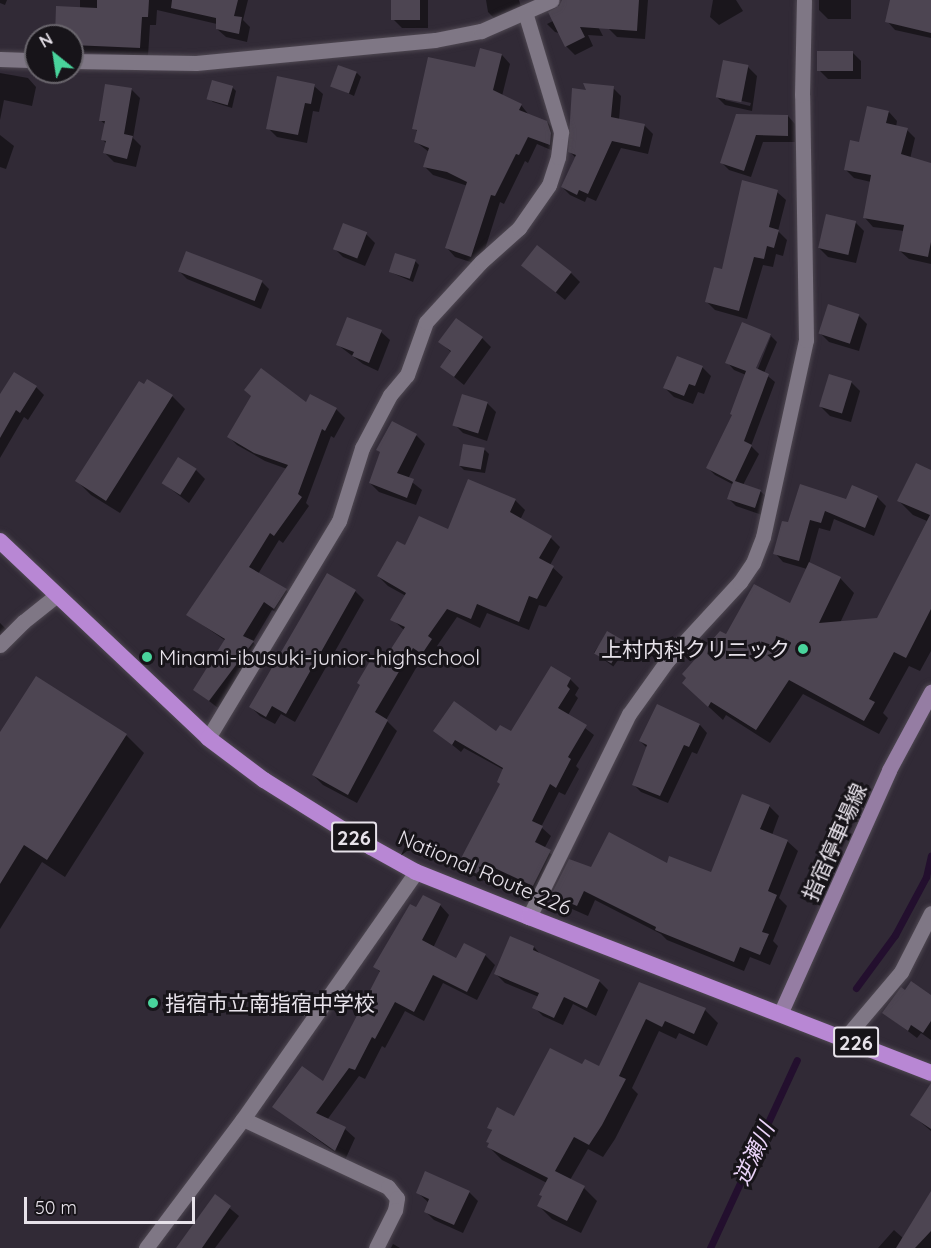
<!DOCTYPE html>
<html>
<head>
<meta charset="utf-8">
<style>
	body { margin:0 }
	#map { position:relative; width:931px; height:1248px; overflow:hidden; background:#312a36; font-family:Quicksand,"Noto Sans JP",sans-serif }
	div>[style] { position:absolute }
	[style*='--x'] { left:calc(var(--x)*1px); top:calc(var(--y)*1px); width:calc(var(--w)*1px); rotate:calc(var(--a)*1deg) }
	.shadow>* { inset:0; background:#0007; transform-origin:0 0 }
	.stream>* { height:7px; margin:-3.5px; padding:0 3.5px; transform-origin:3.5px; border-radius:3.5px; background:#230f2e }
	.building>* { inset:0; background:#4d4552; transform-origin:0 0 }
	.roads { filter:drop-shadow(0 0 2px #4f4852) drop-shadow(0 0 2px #4f4852) }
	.minor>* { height:15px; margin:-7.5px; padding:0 7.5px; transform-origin:7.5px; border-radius:7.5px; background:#7f7785 }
	.secondary>* { height:15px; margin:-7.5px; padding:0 7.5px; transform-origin:7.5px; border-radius:7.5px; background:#957da3 }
	.trunk>* { height:16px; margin:-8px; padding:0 8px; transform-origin:8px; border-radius:8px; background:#b887d4 }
	.dots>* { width:16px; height:16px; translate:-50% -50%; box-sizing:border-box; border:3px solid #171419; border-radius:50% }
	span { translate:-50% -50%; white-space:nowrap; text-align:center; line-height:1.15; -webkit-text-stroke:6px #171419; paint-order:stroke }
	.shield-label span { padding:2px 4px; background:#171419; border:2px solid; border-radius:4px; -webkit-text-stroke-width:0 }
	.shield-label { font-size:20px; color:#e7e2ea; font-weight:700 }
	.poi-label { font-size:21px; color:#e7e2ea }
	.right { translate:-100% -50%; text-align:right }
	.left { translate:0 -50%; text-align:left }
	.street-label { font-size:21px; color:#e7e2ea }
	.water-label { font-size:22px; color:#ecd5fa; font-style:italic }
	.north { position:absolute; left:24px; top:24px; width:60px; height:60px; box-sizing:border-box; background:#171419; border:2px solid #6a666d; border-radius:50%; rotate:330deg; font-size:16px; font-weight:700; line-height:24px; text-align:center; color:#e7e2ea }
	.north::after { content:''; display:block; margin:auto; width:21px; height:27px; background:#49d49c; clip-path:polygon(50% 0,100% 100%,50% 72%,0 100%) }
	.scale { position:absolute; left:24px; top:1197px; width:171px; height:27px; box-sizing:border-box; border:3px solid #e7e2ea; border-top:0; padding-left:8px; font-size:18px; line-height:21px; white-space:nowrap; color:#e7e2ea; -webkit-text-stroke:4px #171419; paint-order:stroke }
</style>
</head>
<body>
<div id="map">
	<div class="shadow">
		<div style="clip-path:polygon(0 0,7px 0,5px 5px,0 3px)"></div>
		<div style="clip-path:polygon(80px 0,248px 0,243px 20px,250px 27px,247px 42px,226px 37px,217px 29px,217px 24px,157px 10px,156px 25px,150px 25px,148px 56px,72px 52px,72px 36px,56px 36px,80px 8px)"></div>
		<div style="clip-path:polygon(393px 0,428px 0,428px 28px,402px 28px,393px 19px)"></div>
		<div style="clip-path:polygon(486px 0,519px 0,522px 10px,497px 21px,488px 12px)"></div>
		<div style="clip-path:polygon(610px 0,648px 0,645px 39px,617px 37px,608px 28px)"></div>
		<div style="clip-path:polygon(713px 0,736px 0,743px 11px,719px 25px,710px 17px)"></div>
		<div style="clip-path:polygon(819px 0,851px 0,851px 19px,828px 19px,819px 10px)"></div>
		<div style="clip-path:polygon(892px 0,931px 0,931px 38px,895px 30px,887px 21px)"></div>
		<div style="clip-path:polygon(583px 6px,592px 15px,603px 36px,588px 35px,593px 46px,575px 55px,566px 46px,559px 33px,555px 32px,547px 24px)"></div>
		<div style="clip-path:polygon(852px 52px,861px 61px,861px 79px,828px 79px,819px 70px)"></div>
		<div style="clip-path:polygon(502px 55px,510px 64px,502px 96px,521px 105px,529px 115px,547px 122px,556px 131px,558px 153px,537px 144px,528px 163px,525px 161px,504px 204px,500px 202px,480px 265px,455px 257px,447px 248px,468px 186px,433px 175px,425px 167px,429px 152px,416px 142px,418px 132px,414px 128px,476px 68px)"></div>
		<div style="clip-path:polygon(evenodd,748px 67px,757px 76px,752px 111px,725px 105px,716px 96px,748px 67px,725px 97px,751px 103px,750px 106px,725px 100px,725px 97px)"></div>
		<div style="clip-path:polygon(0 73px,28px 78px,36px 87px,32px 106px,4px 100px,0 120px)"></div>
		<div style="clip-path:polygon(357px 73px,361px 77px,354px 96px,333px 86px)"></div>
		<div style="clip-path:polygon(314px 86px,323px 94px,319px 112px,313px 111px,307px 143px,277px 137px,268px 128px)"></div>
		<div style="clip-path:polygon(232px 87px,236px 91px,232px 108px,213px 102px,208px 98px)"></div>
		<div style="clip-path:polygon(613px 88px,621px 96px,619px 120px,645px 126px,653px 134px,648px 154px,621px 148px,596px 201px,587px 197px,585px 202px,570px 195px,562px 187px,576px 158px,570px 152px)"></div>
		<div style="clip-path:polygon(131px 89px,140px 98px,133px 138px,141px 146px,136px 167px,114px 162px,105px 153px,107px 144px,102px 139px,106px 125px,100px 120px)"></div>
		<div style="clip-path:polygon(868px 108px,889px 112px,897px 121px,896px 127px,907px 130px,915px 138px,910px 159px,931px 165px,931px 264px,909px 259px,900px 251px,904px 231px,873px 227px,865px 218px,871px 182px,854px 178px,846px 170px,860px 144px)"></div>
		<div style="clip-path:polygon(737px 116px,788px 116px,795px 124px,795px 142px,763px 142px,751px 177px,729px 170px,721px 162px)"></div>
		<div style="clip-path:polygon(0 135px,14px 146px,6px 169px,0 167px)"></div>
		<div style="clip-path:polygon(777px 192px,786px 200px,778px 231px,787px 240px,783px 256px,776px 254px,773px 267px,763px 265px,747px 319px,715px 310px,706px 301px,723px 271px)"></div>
		<div style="clip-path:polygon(855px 222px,864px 231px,856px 263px,828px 257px,819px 248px)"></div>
		<div style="clip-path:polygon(366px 234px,375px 243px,365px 266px,343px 257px,334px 248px)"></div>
		<div style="clip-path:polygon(415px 261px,419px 265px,413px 282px,390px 272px)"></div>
		<div style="clip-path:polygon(523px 265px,571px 273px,580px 282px,565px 300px)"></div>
		<div style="clip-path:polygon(180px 272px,262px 282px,269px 289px,261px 309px,187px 279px)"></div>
		<div style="clip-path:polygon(858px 315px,867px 324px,859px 351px,829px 342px,820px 333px)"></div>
		<div style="clip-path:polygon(381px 332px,390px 340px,378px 371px,363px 364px,338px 345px)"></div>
		<div style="clip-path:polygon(evenodd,770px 335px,777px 342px,764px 373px,775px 382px,751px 446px,759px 454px,743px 485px,760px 491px,768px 498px,762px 515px,736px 506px,729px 499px,734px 485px,715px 475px,708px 468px,733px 416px,746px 375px,734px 370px,727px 362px,770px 335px,768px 336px,771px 336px,755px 376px,752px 375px,768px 336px)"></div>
		<div style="clip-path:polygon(482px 338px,491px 347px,464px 385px,442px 367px,452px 353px,440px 342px)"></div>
		<div style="clip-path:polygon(702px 367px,711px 376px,704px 394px,698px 392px,693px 404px,674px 397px,665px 388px)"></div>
		<div style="clip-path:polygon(851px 382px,860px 391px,851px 422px,830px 416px,821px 407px)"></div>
		<div style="clip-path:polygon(36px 387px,44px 395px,28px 420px,24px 417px,0 458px,0 400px)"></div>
		<div style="clip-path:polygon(172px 396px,185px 409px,120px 513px,91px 495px,77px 481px)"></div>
		<div style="clip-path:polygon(311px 396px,336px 409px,345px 418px,334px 438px,331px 436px,306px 503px,309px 506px,283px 543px,279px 540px,258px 574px,286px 590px,294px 599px,283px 616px,272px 610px,253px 642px,261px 651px,218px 708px,195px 690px,226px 641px,188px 615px,287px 469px,265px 461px,237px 445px,229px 437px,307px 404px)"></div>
		<div style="clip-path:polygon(487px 403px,496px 412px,487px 441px,463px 433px,454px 424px)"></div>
		<div style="clip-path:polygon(392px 423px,417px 436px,425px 444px,408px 479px,422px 490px,416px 505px,379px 492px,370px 483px)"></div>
		<div style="clip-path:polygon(485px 450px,489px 454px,485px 473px,464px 470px,460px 466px)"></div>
		<div style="clip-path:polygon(196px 470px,205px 479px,189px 503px,163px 483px)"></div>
		<div style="clip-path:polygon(931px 472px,931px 651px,920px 671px,909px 666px,883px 713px,888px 718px,879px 734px,803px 694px,770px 743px,726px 715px,723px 720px,698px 697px,726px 636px,790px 605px,807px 569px,783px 562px,775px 553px,789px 524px,846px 501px,877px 497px,886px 506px,874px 536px,834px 519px,830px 531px,819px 528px,809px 564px,840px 578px,854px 593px,840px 623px,878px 619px,927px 521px,913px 515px,899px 501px)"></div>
		<div style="clip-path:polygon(515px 500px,525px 510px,520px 520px,551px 538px,560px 547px,550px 565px,563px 577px,546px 607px,539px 605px,529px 630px,487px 613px,480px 628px,457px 617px,437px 646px,441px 649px,432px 662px,423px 656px,386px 720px,397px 731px,357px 803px,323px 785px,313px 775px,405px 631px,392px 619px,406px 596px,388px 586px,378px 576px,405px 547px,449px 531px)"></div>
		<div style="clip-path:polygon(355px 591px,364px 600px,295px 722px,281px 714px,275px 724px,260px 716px,251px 707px)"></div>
		<div style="clip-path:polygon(0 623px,10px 633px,0 646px)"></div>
		<div style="left:608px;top:633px;width:24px;height:24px;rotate:36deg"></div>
		<div style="clip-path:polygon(570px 679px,579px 688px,575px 695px,578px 698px,568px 715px,594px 735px,576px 766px,579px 769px,565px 795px,559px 792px,541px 827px,551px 836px,544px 849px,559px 860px,542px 894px,493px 870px,487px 882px,468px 873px,459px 864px,502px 784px,504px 770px,464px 748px,461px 752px,435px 731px,511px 733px)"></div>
		<div style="clip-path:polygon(657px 706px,700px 725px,707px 733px,697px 754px,692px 752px,668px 803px,641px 792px,634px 785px,648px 749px,640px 741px)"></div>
		<div style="clip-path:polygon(0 735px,126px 735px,144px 753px,65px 877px,42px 862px,0 929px)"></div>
		<div style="clip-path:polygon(769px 806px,779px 816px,772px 835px,787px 841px,798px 851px,779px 898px,787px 906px,773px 941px,778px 946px,770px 965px,750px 957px,744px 971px,667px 940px,661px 934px,595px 900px,588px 916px,563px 905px,553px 894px,591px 869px,667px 865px,712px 874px)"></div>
		<div style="clip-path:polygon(440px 905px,449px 915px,433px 948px,457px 960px,485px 955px,495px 965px,477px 1000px,443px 983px,424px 1021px,405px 1011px,385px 1048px,382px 1046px,365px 1079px,359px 1076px,327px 1120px,345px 1129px,355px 1138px,345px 1160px,274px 1107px,324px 1084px,381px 973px,375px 967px,417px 909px)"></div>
		<div style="clip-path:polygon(534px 947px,542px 956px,600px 982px,608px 990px,596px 1016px,573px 1004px,563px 1025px,543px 1016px,534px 1007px,539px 997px,505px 983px,496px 974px)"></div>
		<div style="clip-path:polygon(639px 984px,705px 1010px,718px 1023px,707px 1046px,679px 1033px,676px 1039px,659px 1031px,632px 1088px,638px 1094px,615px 1139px,603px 1157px,588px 1149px,570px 1180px,584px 1188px,597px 1201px,581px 1233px,552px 1219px,539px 1206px,547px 1183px,502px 1160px,489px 1147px,493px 1132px,489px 1127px,514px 1118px,583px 1066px,600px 1068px)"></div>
		<div style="clip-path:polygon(905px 992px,931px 996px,931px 1040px,921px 1033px,917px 1038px,884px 1013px)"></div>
		<div style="clip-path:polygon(931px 1101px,931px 1131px,912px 1115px)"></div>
		<div style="clip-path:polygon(417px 1192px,469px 1192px,478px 1201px,463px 1233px,434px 1220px,425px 1211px,429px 1203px)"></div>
		<div style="clip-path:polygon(931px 1193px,931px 1248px,878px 1248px,894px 1230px,903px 1238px)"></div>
		<div style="clip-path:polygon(215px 1196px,239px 1216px,215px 1248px,177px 1248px)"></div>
		<div style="clip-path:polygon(393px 1244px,400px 1248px,391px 1248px)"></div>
	</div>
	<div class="stream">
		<div style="--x:856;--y:988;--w:66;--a:-53.7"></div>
		<div style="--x:895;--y:935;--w:66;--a:-61.9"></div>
		<div style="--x:926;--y:877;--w:22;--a:-77"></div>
		<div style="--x:710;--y:1248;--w:207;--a:-65.2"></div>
	</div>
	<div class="building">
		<div style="clip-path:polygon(97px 0,149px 0,148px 17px,142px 17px,140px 48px,72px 45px,72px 36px,55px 36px,56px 6px,97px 8px)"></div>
		<div style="clip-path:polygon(172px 0,238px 0,234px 16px,242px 17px,239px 34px,216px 29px,216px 18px,171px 8px)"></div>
		<div style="left:391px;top:0;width:29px;height:20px"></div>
		<div style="clip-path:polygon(562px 0,639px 0,637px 31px,580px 27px,585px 37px,565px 47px,548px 12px,559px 6px)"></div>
		<div style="clip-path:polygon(890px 0,931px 0,931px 33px,885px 22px)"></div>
		<div style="clip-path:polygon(480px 48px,502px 54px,493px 90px,522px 104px,519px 110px,547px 121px,551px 133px,550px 145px,528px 137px,519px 155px,516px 154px,495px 196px,491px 195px,471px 257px,445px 248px,467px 182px,447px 172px,423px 167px,429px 148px,414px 142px,417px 130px,412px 129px,428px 57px,475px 67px)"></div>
		<div style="left:817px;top:51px;width:36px;height:20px"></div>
		<div style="left:723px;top:60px;width:26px;height:38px;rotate:11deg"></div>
		<div style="left:338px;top:65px;width:20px;height:23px;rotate:20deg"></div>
		<div style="clip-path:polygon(277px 76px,315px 84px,311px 104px,305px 103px,298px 135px,266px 129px)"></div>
		<div style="left:212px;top:80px;width:22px;height:20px;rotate:16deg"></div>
		<div style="clip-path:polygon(583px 83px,614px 86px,611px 117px,645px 124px,640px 147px,612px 141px,588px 194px,579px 190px,577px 195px,561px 187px,576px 155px,568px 152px,572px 88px,586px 90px)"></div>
		<div style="clip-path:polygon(105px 84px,132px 88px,124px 134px,133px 136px,127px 159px,103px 153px,106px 141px,101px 140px,105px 121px,99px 121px)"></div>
		<div style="clip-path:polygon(867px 106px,889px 111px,886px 123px,908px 128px,901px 154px,931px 163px,931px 242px,928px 257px,899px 251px,904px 225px,863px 218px,871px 175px,844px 170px,850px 140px,859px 142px)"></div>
		<div style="clip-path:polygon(736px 114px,788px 115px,788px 136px,756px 135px,744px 171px,720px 163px)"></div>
		<div style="clip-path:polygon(742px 180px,778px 190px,769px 227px,779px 230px,774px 248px,767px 246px,764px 259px,754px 257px,739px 311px,705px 302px,714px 267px,722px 269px)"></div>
		<div style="left:826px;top:214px;width:31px;height:35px;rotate:13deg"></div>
		<div style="left:343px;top:223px;width:26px;height:28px;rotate:21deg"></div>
		<div style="left:537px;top:245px;width:44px;height:26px;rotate:38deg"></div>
		<div style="left:186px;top:251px;width:82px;height:22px;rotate:21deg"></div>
		<div style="left:395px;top:253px;width:22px;height:20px;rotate:18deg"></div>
		<div style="left:828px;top:304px;width:33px;height:31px;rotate:18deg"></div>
		<div style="clip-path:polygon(347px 317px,382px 330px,369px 363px,352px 356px,354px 352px,336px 345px)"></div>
		<div style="clip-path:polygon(456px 318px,483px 337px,454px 377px,440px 367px,451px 351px,438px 342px)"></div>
		<div style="clip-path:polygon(742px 322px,771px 334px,756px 368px,769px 374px,744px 441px,752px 445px,735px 481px,761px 490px,755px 508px,727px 499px,733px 482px,706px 468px,732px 415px,730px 414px,746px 371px,725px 363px)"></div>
		<div style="clip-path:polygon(677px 356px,703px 366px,695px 386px,689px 384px,684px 396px,663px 388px)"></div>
		<div style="clip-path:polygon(261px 368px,306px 402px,310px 394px,337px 408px,325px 431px,322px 429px,298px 494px,302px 497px,274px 536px,270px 533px,249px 567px,287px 589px,274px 609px,264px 602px,243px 636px,254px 641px,209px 701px,193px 690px,225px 639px,186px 615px,288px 465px,254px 453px,227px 437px,251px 396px,244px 390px)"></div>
		<div style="clip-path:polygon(14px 372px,37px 386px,20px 413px,16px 410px,0 438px,0 394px)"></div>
		<div style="left:829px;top:374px;width:24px;height:34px;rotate:17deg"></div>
		<div style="clip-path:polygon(147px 379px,173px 395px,106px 501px,75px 481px,139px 381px,144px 384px)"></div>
		<div style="left:462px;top:394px;width:27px;height:33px;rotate:17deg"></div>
		<div style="clip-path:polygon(392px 421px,417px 434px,397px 473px,414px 479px,407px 498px,369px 483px,380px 452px,376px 450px)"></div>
		<div style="left:463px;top:444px;width:22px;height:22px;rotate:10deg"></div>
		<div style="left:178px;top:457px;width:22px;height:31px;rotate:32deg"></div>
		<div style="clip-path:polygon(916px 463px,931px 470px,931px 609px,906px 658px,894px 652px,869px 699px,875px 702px,864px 721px,789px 680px,756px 730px,711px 702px,708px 707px,682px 683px,686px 678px,682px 674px,720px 631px,726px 634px,754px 584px,790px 603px,809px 562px,841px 577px,819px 623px,877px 618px,930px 515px,897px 501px)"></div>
		<div style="clip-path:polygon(468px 479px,516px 499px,510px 512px,552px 536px,539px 558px,554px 566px,537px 599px,529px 596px,519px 622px,477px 604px,471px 619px,447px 609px,428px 636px,432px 639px,422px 654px,413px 648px,375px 712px,388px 720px,348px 795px,312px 775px,360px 685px,357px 683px,370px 661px,380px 666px,405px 627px,390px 620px,406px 593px,377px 576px,397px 541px,405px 545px,419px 516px,448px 529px)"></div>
		<div style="clip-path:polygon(800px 484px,846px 499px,852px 485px,878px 496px,865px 528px,825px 511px,821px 523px,810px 520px,799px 561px,773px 554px,782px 521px,788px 522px)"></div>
		<div style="clip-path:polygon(327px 573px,356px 590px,286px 714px,272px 706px,266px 717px,249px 707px)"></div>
		<div style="left:607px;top:631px;width:20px;height:26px;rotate:30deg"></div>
		<div style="clip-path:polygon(551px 666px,571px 678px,567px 686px,570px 689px,558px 708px,587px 725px,568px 757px,571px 759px,556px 788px,550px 784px,532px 821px,543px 826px,535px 842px,551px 850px,533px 886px,484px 863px,479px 875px,458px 864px,500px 784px,497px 782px,503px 768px,455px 740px,452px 745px,433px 731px,454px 701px,496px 731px,500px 725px,511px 731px)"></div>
		<div style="clip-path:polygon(36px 676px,127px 734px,47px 860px,24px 845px,0 884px,0 732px)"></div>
		<div style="clip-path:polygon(657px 704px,700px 724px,689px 747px,684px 745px,660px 796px,632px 785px,647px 745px,639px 741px)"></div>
		<div style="clip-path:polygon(742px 794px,770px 805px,760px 829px,788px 840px,768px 891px,777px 895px,762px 932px,769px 934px,760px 955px,740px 947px,734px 962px,655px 930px,656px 927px,584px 891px,577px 906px,551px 895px,569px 859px,591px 867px,609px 832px,667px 863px,669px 856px,711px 872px)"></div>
		<div style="clip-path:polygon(423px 895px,441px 904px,422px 940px,456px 958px,464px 943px,486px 954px,467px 992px,433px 975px,414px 1012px,395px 1002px,375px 1039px,372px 1037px,355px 1070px,349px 1068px,316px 1113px,346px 1127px,335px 1151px,272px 1107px,302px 1066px,323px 1081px,380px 971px,373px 967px,410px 904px,416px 907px)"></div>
		<div style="clip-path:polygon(510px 936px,534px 946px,533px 950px,600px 980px,587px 1008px,564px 997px,554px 1018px,532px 1008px,539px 993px,494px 974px)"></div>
		<div style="clip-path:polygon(911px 981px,931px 995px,931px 1021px,923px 1033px,911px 1025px,908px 1031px,882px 1013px,901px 987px,905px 990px)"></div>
		<div style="clip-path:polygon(639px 982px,706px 1008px,694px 1034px,665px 1021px,662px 1027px,646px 1019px,619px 1076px,626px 1079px,602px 1125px,589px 1145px,574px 1137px,555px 1171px,585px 1186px,567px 1221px,537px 1206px,542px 1196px,539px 1195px,548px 1178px,487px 1147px,489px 1143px,486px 1142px,492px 1130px,487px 1128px,497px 1107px,514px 1116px,550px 1048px,582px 1064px,585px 1059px,599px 1066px)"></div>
		<div style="clip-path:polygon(931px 1083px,931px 1129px,910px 1115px)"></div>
		<div style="clip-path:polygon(425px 1171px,470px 1191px,454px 1225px,424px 1212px,429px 1199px,416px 1193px)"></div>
		<div style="clip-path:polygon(931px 1191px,931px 1231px,915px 1248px,896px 1248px)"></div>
		<div style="clip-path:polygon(215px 1194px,231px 1206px,202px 1248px,176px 1248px)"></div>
	</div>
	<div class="roads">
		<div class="minor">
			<div style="--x:0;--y:59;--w:36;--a:2"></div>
			<div style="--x:72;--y:61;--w:124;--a:0.9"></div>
			<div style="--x:196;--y:63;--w:240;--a:-5.5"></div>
			<div style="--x:435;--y:40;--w:47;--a:-11.1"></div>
			<div style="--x:481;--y:31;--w:77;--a:-23.6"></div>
			<div style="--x:0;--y:645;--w:33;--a:-45"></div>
			<div style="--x:23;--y:622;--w:43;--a:-38.5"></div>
			<div style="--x:208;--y:738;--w:253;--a:-58.9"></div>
			<div style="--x:339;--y:521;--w:77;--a:-72.5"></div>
			<div style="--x:362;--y:448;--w:60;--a:-62.2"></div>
			<div style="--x:390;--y:395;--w:26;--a:-50"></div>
			<div style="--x:407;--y:375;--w:56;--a:-70.3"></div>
			<div style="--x:426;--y:322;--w:81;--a:-47.5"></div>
			<div style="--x:481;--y:262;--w:51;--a:-41.8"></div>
			<div style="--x:519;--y:228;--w:52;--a:-55.1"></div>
			<div style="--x:549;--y:185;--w:29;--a:-72"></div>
			<div style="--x:558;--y:157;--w:25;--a:-83"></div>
			<div style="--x:561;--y:132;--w:125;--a:-106.7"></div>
			<div style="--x:529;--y:917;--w:226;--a:-63.8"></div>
			<div style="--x:629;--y:714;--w:65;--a:-54.4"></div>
			<div style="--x:667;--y:661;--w:108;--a:-47.3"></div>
			<div style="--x:740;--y:582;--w:23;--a:-56"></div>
			<div style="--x:753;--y:563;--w:28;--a:-69"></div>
			<div style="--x:763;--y:537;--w:202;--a:-77.7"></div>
			<div style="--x:806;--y:340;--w:245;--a:-90.9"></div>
			<div style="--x:802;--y:95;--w:95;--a:-88.8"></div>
			<div style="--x:845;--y:1038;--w:87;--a:-49.7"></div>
			<div style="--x:901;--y:972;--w:66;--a:-63"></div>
			<div style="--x:243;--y:1119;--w:160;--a:25.1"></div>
			<div style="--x:388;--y:1187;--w:14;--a:51"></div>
			<div style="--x:397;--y:1198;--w:12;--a:99"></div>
			<div style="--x:395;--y:1210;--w:42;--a:116.6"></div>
			<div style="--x:146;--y:1248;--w:161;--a:-53.1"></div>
			<div style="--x:243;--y:1119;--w:302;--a:-55"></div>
		</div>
		<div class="secondary">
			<div style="--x:781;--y:1012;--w:265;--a:-65.9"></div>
			<div style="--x:889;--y:770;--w:89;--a:-61.7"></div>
		</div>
		<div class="trunk">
			<div style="--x:0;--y:541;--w:286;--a:43.4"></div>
			<div style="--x:208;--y:738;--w:70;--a:36.9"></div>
			<div style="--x:264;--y:780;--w:126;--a:32.1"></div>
			<div style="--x:371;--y:847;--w:51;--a:29.1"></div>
			<div style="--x:416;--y:872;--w:122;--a:21.7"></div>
			<div style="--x:529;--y:917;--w:431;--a:21.2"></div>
		</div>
	</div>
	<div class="dots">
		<div style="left:803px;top:649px;background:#49d49c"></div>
		<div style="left:147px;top:657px;background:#49d49c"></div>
		<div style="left:153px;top:1003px;background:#49d49c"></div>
	</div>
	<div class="shield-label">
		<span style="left:354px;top:837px">226</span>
		<span style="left:856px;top:1042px">226</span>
	</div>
	<div class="poi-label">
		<span class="right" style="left:790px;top:649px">上村内科クリニック</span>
		<span class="left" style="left:159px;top:657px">Minami-ibusuki-junior-highschool</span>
		<span class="left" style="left:165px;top:1003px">指宿市立南指宿中学校</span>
	</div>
	<div class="street-label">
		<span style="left:834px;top:842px;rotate:-66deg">指宿停車場線</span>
		<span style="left:485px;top:872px;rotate:23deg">National Route 226</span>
	</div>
	<div class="water-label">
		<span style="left:754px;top:1154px;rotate:-65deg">逆瀬川</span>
	</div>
	<div class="north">N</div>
	<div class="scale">50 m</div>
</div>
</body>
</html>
